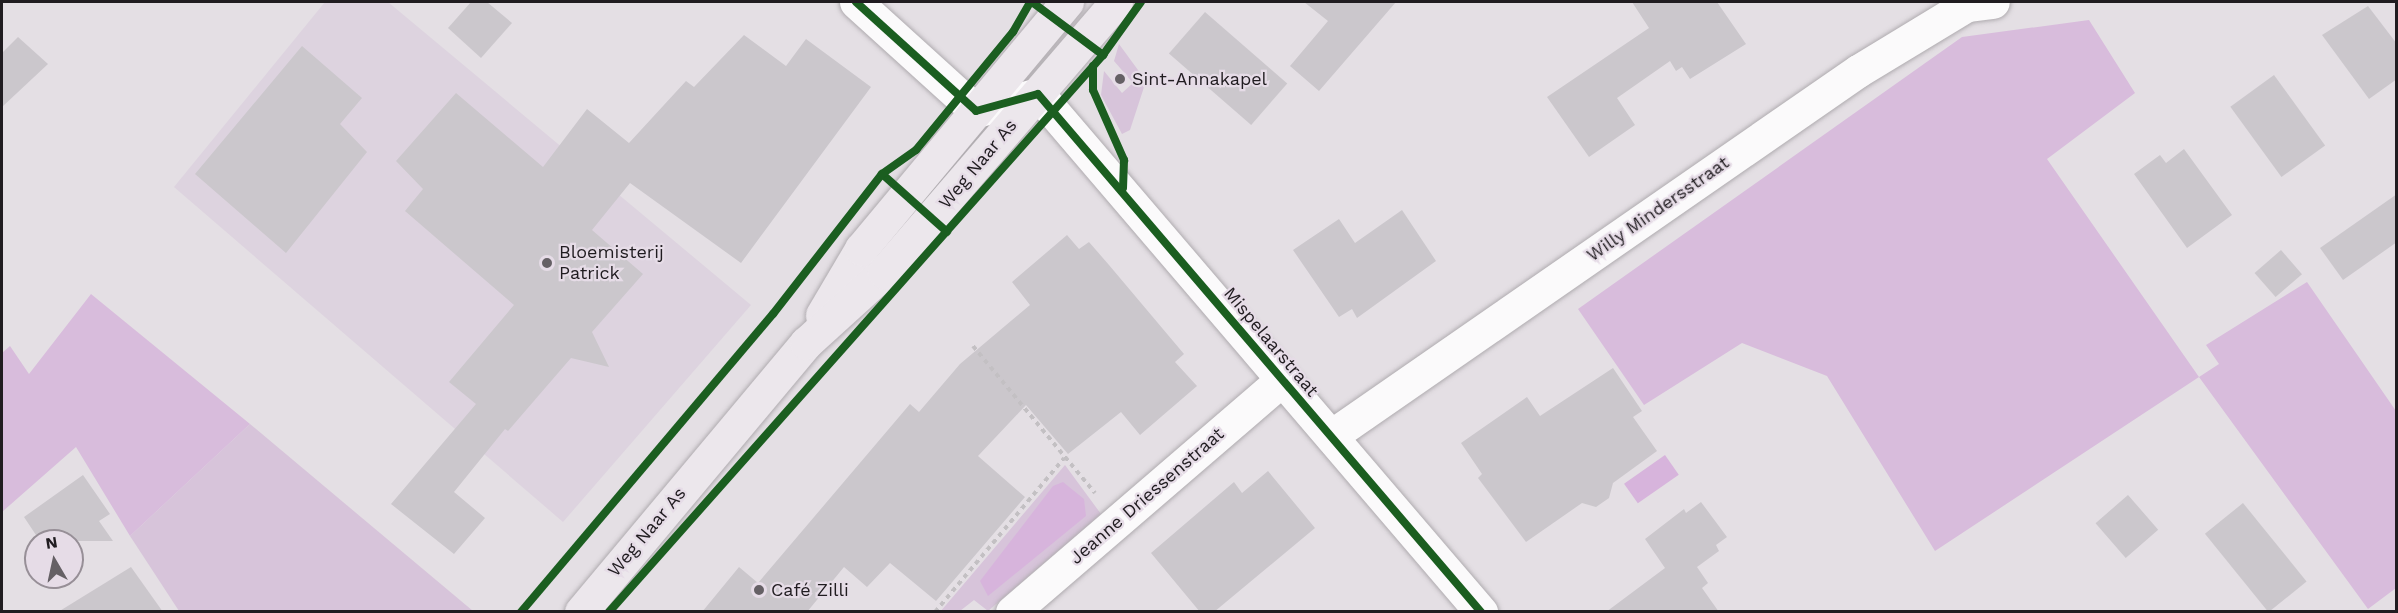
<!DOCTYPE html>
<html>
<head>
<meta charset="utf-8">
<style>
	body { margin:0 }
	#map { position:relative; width:2398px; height:613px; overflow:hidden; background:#e4dfe4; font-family:"Work Sans",sans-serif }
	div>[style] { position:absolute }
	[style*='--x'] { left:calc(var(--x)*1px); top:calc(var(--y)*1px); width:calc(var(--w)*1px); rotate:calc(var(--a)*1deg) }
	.built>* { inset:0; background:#ddd3df }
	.green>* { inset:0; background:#d7c4da }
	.forest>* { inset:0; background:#d8bcdc }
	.water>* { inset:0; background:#d7b4dc; transform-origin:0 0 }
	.building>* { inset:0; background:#cbc7cc; transform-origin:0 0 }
	.path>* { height:4px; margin-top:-2px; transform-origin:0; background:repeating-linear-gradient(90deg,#c3c0c3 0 4.5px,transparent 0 9px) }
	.roads { filter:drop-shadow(0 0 2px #afabaf) drop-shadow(0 0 2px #afabaf) }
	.minor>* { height:33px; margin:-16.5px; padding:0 16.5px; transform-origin:16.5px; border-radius:16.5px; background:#fbfafb }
	.major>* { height:33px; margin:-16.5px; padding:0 16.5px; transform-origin:16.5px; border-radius:16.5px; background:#ece7ec }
	.cycleway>* { height:8px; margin:-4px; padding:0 4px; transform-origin:4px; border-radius:4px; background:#1b5e20 }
	.dots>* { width:16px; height:16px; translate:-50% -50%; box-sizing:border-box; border:3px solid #e6dce7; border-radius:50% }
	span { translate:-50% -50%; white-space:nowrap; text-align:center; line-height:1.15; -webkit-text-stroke:4.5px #e6dce7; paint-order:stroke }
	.poi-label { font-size:18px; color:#201c20 }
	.left { translate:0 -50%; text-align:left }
	.street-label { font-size:18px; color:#201c20 }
	.frame { position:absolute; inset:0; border:3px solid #201c20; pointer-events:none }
	.north { position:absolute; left:24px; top:529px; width:60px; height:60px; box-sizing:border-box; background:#e6dce7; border:2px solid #978f97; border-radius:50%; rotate:351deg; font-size:16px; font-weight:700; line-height:24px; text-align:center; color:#201c20 }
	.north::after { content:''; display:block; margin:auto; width:21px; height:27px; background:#656065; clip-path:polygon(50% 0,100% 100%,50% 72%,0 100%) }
</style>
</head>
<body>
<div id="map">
	<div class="built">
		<div style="clip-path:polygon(325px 2px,388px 2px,751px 305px,563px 522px,174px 187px)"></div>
	</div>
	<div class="green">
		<div style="clip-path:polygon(1119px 44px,1146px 81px,1130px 130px,1122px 134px,1101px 95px,1104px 71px,1122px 93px,1133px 83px,1114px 61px)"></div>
		<div style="clip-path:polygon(250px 424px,473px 611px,179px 611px,130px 536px)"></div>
		<div style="clip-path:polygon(1065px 465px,1101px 514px,988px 611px,974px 600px,960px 611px,940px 612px)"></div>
	</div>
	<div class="forest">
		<div style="clip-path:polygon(2089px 20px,2135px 93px,2047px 159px,2199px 377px,2219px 364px,2206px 345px,2307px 282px,2396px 411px,2396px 588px,2368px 609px,2199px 377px,1935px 551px,1827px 376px,1742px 343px,1644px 405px,1578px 309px,1962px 37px)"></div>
		<div style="clip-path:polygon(91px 294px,250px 424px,130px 536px,76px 447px,2px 512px,2px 353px,10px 346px,29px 374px)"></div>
	</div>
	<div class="water">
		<div style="left:1665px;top:455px;width:24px;height:50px;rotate:55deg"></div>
		<div style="clip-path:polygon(1063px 482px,1084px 499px,1086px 516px,988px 596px,980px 581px,1053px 486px)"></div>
	</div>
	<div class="building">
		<div style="clip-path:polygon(471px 2px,487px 2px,512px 23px,481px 58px,448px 28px)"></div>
		<div style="clip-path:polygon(1304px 2px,1396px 2px,1319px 91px,1290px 66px,1328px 21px)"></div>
		<div style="clip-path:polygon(1632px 2px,1717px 2px,1746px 44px,1690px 79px,1682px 67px,1676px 71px,1670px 61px,1617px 98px,1635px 125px,1589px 157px,1547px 97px,1649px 28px)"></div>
		<div style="clip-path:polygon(2368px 6px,2397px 44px,2397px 79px,2369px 99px,2322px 35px)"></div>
		<div style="left:1205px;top:12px;width:109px;height:55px;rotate:41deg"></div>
		<div style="clip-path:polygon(744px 35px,786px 66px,806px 39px,871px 87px,741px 263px,630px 183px,592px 230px,643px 274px,592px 332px,609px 367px,571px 358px,508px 431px,505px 429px,454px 492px,485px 518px,454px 554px,391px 504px,476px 404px,449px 382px,514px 305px,405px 211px,423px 189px,396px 161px,456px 93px,543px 167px,587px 109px,629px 143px,686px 81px,694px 87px)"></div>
		<div style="clip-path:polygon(18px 37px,48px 64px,2px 107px,2px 53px)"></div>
		<div style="clip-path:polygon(302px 46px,362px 98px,340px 124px,367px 152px,286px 253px,195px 174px)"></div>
		<div style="left:2274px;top:75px;width:87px;height:54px;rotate:54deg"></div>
		<div style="clip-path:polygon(2184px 149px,2232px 215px,2187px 248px,2134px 174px,2160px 155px,2166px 163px)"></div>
		<div style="clip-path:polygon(2397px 194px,2397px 242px,2343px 280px,2320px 248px)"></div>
		<div style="clip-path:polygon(1402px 210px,1436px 261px,1357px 318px,1352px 309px,1339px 317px,1293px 250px,1339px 219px,1355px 243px)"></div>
		<div style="clip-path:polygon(1067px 235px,1079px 249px,1089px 242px,1109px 265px,1184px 354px,1175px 362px,1197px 386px,1140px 435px,1121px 412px,1068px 454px,1026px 405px,978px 456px,1025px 497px,936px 601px,890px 563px,867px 587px,844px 567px,807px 612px,702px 612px,739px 567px,758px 583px,910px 404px,919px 412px,960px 364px,1030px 305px,1012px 282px)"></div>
		<div style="left:2281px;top:250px;width:32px;height:35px;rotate:49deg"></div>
		<div style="clip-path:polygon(1613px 368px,1642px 411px,1633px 417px,1657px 451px,1613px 483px,1609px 498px,1596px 507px,1582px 503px,1526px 542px,1478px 478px,1482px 474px,1461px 443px,1527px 397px,1540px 416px)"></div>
		<div style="clip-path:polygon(1268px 471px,1315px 528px,1214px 612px,1200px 612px,1151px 553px,1234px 482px,1242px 493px)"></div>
		<div style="clip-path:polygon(83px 475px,110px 514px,99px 521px,113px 541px,40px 541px,24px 517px)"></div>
		<div style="left:2128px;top:495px;width:46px;height:43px;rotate:49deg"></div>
		<div style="clip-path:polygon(1701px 502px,1727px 537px,1716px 545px,1719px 551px,1697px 567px,1708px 583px,1702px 588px,1719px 612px,1606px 612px,1665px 568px,1645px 539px,1684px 509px,1686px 513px)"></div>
		<div style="left:2243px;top:503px;width:101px;height:49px;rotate:51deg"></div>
		<div style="clip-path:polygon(131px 567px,163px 612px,58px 612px)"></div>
	</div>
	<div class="path">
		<div style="--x:973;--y:346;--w:191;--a:50.3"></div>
		<div style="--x:935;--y:612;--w:201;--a:-50"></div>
	</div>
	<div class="roads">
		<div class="minor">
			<div style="--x:856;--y:2;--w:162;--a:42.2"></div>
			<div style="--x:976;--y:111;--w:64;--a:-15.3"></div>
			<div style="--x:1038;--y:94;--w:682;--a:49.46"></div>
			<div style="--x:1331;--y:436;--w:641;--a:-34.71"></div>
			<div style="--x:1858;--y:71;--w:127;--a:-31.2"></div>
			<div style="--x:1967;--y:5;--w:26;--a:-7"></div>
			<div style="--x:1012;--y:612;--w:356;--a:-40.7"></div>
		</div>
		<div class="major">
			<div style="--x:822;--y:315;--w:77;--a:-59.4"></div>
			<div style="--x:861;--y:249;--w:322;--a:-50.2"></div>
			<div style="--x:581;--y:612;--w:351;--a:-50.1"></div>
			<div style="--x:806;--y:343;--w:105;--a:-42.3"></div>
			<div style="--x:884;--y:272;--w:356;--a:-49.3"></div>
		</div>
	</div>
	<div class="cycleway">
		<div style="--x:856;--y:2;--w:162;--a:42.2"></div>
		<div style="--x:976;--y:111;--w:64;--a:-15.3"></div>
		<div style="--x:1038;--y:94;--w:682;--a:49.46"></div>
		<div style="--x:1032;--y:2;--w:89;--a:36.7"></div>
		<div style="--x:1093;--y:66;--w:24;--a:90"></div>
		<div style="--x:1093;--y:90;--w:77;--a:66.1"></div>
		<div style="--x:1124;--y:160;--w:28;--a:92"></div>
		<div style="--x:882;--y:174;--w:87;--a:41.7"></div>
		<div style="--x:521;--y:612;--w:390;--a:-49.8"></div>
		<div style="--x:773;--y:314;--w:177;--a:-52.1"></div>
		<div style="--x:882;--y:174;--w:42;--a:-35.2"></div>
		<div style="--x:916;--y:150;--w:153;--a:-50.6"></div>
		<div style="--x:1013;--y:32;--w:34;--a:-60"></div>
		<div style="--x:609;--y:612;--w:745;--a:-48.43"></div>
		<div style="--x:1103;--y:55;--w:65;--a:-54.4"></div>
	</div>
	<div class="dots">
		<div style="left:1120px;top:79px;background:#656065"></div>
		<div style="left:547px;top:263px;background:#656065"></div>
		<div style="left:759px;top:590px;background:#656065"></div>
	</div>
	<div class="poi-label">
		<span class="left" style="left:1132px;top:79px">Sint-Annakapel</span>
		<span class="left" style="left:559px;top:263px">Bloemisterij<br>Patrick</span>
		<span class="left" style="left:771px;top:590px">Café Zilli</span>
	</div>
	<div class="street-label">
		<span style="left:978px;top:164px;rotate:-50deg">Weg Naar As</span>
		<span style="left:1658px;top:209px;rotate:-35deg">Willy Mindersstraat</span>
		<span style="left:1271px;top:342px;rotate:50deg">Mispelaarstraat</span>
		<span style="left:1147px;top:496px;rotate:-41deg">Jeanne Driessenstraat</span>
		<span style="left:647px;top:532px;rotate:-50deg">Weg Naar As</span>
	</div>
	<div class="frame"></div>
	<div class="north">N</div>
</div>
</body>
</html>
